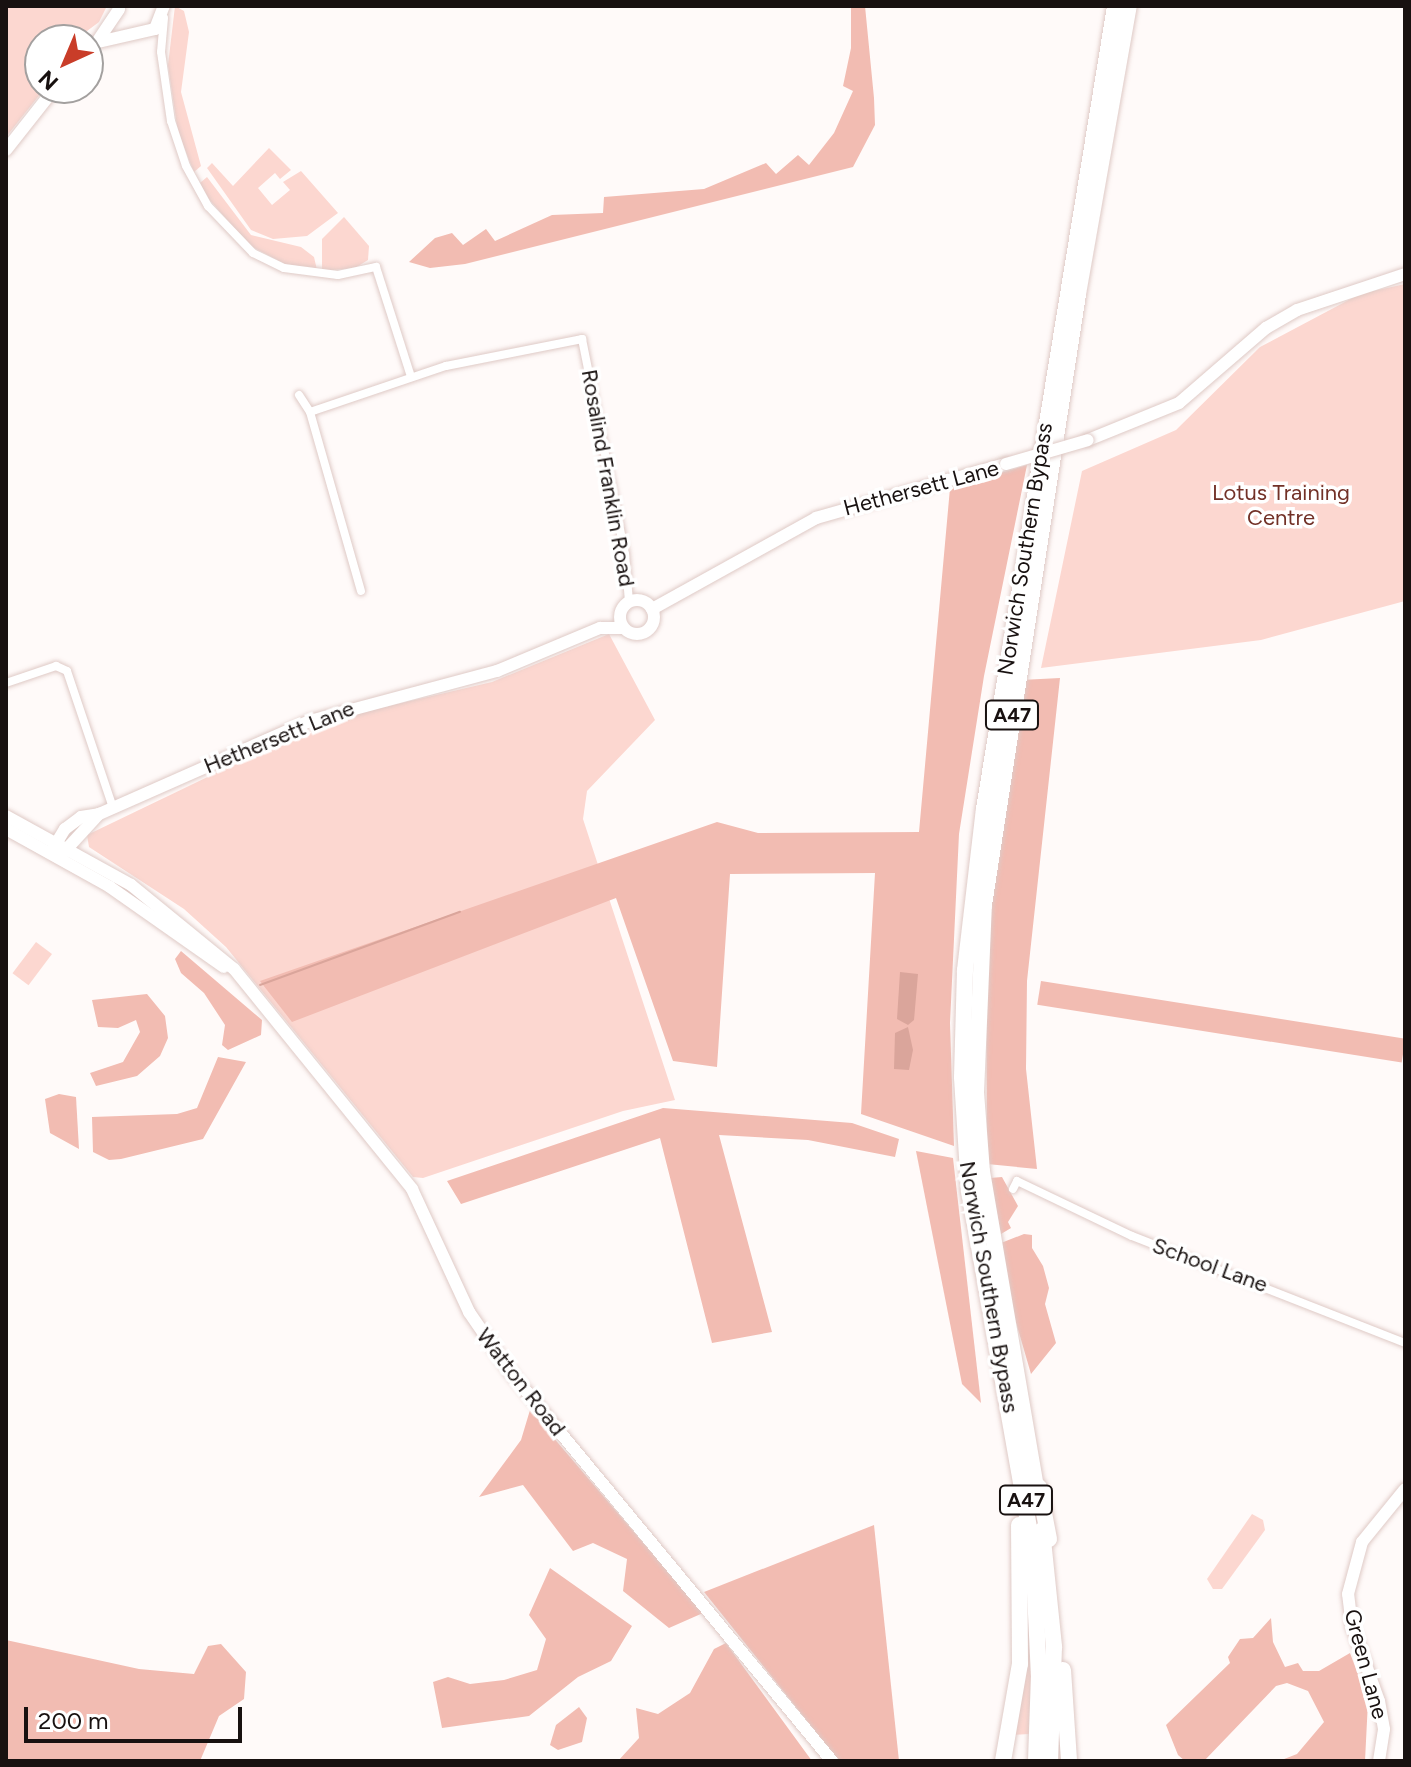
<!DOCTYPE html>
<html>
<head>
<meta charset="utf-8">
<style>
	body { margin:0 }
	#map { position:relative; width:1411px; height:1767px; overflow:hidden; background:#fffaf9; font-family:Figtree,sans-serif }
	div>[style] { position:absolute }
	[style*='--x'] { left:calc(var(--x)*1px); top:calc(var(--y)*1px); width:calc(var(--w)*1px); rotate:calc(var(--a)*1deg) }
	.green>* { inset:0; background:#fcd7d0; transform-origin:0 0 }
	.forest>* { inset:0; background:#f2bcb2; transform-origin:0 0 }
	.water>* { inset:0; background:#daa59b }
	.stream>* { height:2px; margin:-1px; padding:0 1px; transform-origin:1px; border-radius:1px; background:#daa59b }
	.roads { filter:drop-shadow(0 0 2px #dfcac6) drop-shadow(0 0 2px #dfcac6) }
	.street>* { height:8px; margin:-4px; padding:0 4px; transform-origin:4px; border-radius:4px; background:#fff }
	.secondary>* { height:12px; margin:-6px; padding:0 6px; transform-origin:6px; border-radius:6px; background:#fff }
	.secondary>.ring { margin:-6px; padding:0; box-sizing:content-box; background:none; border:12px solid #fff; border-radius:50% }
	.highway>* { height:16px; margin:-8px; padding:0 8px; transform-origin:8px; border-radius:8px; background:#fff }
	.bridges { filter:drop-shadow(0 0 2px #dfcac6) drop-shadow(0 0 2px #dfcac6) }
	.secondary-bridge>* { height:12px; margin:-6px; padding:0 6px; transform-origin:6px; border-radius:6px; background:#fff }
	span { translate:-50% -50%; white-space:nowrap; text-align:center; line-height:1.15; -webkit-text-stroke:7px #fff; paint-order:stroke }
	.shield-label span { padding:2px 6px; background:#fff; border:2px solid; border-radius:6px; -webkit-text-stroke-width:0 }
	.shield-label { font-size:20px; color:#181110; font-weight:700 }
	.street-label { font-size:22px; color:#181110 }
	.park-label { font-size:22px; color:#723127 }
	.frame { position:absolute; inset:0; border:8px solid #181110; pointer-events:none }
	.north { position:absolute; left:24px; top:24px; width:80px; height:80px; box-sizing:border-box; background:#fff; border:2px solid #a3a09f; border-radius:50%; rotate:224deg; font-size:22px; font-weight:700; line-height:32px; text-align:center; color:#181110 }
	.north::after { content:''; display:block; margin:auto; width:28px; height:36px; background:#c93d29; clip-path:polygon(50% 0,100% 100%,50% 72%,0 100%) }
	.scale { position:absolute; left:24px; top:1707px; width:218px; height:36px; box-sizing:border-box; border:4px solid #181110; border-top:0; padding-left:10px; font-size:24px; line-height:28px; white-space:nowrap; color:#181110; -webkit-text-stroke:6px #fff; paint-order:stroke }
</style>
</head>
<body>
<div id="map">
	<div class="green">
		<div style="clip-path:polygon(6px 6px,107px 6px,99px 22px,75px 40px,40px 40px,40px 88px,45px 88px,6px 137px)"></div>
		<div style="clip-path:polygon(175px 6px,184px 11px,189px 32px,181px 92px,201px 166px,194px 172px,178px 132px,168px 65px)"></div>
		<div style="clip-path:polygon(269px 148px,291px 170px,280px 179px,275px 173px,258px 188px,272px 205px,290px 190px,283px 182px,301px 171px,338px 213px,307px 236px,273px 239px,251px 230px,207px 168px,212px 163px,233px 186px)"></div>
		<div style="clip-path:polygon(207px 177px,251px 235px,301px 247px,314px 257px,317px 270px,285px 264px,249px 245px,209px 199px,200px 183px)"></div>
		<div style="clip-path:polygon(344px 217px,369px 246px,368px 260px,355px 268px,322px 271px,322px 239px)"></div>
		<div style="clip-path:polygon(1405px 284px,1405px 601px,1261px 640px,1041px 668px,1082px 471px,1176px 430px,1260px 347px,1360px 294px)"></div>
		<div style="clip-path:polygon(609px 634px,655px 720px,587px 791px,583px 819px,675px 1100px,623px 1111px,423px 1178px,413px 1177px,226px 947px,184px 909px,89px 847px,87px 835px,272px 746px,346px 716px,492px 682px)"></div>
		<div style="left:36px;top:942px;width:20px;height:39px;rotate:37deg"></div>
		<div style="clip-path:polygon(1252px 1514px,1263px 1520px,1265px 1530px,1222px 1589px,1213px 1589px,1207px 1579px)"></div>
		<div style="clip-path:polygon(1025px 1555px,1033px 1655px,1029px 1734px,1013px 1735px)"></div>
	</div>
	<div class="forest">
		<div style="clip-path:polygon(851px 6px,865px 6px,874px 98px,875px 125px,853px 167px,465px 264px,430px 268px,409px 262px,435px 238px,452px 233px,463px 245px,486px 229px,495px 241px,552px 215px,603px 213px,604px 197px,704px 189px,766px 163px,776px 174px,798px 155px,809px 165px,834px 133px,853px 91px,843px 86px,851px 48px)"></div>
		<div style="clip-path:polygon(1027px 465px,984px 676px,959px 834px,950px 1023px,954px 1146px,861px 1114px,875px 873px,730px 874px,717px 1067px,673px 1061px,616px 898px,292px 1022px,260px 981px,717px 822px,758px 833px,919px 832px,950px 488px)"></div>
		<div style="clip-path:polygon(1060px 678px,1027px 981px,1026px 1069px,1037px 1169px,987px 1164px,986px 937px,1021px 680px)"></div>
		<div style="clip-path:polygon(181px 951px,262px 1020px,261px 1035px,228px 1050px,222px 1045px,225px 1025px,204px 993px,181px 973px,175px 959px)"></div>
		<div style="left:1041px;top:981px;width:369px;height:24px;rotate:9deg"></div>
		<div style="clip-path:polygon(147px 994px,165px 1016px,168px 1038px,160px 1056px,137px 1076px,96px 1086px,90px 1073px,123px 1062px,140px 1032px,136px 1020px,118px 1028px,98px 1027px,92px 1000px)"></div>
		<div style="clip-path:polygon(218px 1057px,246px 1062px,203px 1139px,121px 1159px,109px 1160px,93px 1152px,92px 1117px,177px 1114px,197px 1108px)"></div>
		<div style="clip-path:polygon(59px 1094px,76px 1097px,79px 1149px,50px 1133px,45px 1099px)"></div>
		<div style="clip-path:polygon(663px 1108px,852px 1123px,899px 1139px,895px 1157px,808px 1140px,719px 1135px,772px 1332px,712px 1343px,660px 1138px,461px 1204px,447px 1181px)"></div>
		<div style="clip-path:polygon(916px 1151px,953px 1158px,981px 1403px,962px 1384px)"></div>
		<div style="clip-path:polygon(1002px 1177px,1018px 1206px,1008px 1222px,1011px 1228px,1001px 1234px,990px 1178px)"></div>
		<div style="clip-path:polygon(1024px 1234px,1032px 1235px,1032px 1248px,1043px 1266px,1049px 1288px,1045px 1304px,1056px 1343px,1031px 1374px,1010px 1302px,1001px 1243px)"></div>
		<div style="clip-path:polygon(530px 1410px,703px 1613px,669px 1628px,623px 1591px,627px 1559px,593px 1543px,573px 1551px,523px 1485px,479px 1497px,521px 1440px)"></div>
		<div style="clip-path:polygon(874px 1525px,899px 1761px,839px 1761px,704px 1592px)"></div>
		<div style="clip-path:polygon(550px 1568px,632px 1626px,611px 1661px,578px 1677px,529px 1716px,442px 1728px,433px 1682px,448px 1677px,470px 1684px,504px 1680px,537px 1670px,546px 1639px,529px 1615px)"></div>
		<div style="clip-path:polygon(1271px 1618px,1273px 1642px,1285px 1667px,1298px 1663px,1303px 1671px,1319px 1671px,1350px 1653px,1368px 1701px,1365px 1761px,1279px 1761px,1297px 1754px,1324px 1722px,1308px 1691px,1287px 1683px,1276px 1686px,1204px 1761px,1185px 1761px,1178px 1755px,1166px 1725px,1230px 1663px,1228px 1657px,1240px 1639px,1253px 1638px)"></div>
		<div style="clip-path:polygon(6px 1640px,139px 1669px,194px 1674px,208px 1646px,221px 1644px,246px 1672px,244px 1699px,219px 1716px,200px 1761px,6px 1761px)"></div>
		<div style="clip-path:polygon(726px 1643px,812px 1761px,618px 1761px,639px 1738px,636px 1708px,658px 1714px,690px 1693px,714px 1649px)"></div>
		<div style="clip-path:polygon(579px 1707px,587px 1718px,582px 1742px,558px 1750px,550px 1745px,556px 1725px)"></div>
	</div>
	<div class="water">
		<div style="clip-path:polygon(900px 972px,918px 974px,914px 1020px,908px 1025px,897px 1019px)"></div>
		<div style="clip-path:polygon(908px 1027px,913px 1050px,909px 1070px,894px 1069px,895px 1033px)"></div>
	</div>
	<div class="stream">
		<div style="--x:260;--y:985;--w:213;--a:-20.1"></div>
	</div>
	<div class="roads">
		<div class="street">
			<div style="--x:164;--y:18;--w:34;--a:95"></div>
			<div style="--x:161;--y:52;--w:70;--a:81.8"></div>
			<div style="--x:171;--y:121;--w:47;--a:71.6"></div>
			<div style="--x:186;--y:166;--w:46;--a:61.2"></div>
			<div style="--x:208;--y:206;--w:65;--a:46.2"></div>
			<div style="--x:253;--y:253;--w:34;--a:26"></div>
			<div style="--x:284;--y:268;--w:54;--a:7.4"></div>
			<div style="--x:338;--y:275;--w:39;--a:-12"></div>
			<div style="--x:376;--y:267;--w:115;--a:72.3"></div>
			<div style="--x:299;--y:395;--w:20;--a:57"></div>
			<div style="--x:310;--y:412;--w:186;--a:74.1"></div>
			<div style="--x:310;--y:412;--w:144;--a:-18.7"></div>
			<div style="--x:446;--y:366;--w:139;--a:-11.2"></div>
			<div style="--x:582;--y:339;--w:219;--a:78.7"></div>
			<div style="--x:625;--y:554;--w:48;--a:85.2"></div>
			<div style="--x:6;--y:683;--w:53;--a:-18.8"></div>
			<div style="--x:56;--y:666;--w:12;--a:24"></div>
			<div style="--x:67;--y:671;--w:145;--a:71.4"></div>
			<div style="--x:1013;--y:1189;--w:9;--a:-63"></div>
			<div style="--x:1017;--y:1181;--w:127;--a:25.6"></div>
			<div style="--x:1132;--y:1236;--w:293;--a:21.4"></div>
		</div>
		<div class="secondary">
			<div style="--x:99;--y:39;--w:36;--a:-56"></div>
			<div style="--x:94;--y:43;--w:63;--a:-12.9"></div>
			<div style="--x:155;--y:29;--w:25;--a:-69"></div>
			<div style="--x:6;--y:150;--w:79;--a:-51.7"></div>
			<div style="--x:1088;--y:440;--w:98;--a:-22.1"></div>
			<div style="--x:1179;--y:403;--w:115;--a:-40.8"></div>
			<div style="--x:1266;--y:328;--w:36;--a:-30"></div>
			<div style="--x:1297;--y:310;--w:114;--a:-18.4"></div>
			<div class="ring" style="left:620px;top:600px;width:22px;height:22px"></div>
			<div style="--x:652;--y:609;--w:188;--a:-29"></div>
			<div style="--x:816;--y:518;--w:198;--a:-15.9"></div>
			<div style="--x:6;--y:816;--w:143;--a:28.9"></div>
			<div style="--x:131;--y:885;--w:133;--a:39.2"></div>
			<div style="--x:234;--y:969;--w:283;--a:51"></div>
			<div style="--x:412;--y:1189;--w:136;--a:65.1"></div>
			<div style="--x:469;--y:1312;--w:74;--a:55.5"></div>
			<div style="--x:511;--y:1373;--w:504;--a:50.4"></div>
			<div style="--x:6;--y:829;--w:119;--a:29.1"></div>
			<div style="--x:110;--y:887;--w:139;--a:35.1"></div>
			<div style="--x:51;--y:852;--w:27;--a:-59"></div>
			<div style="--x:65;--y:829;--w:20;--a:-37"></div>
			<div style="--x:81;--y:817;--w:18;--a:-9"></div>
			<div style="--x:99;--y:814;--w:231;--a:-23.8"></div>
			<div style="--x:310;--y:721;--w:194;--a:-15"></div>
			<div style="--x:497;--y:671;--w:112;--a:-22.7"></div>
			<div style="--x:600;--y:628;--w:23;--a:0"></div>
			<div style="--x:64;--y:852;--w:52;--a:-47.4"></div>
			<div style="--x:1379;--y:1761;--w:32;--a:-81"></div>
			<div style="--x:1384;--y:1729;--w:28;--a:-100"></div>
			<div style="--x:1379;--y:1701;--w:80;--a:-109.8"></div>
			<div style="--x:1352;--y:1626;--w:32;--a:-97"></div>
			<div style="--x:1348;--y:1594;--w:54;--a:-74.9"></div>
			<div style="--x:1362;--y:1542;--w:68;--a:-50.9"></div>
		</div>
		<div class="highway">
			<div style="--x:1039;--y:1487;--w:53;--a:79.1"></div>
			<div style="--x:1038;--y:1499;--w:332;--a:-99.7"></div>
			<div style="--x:982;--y:1172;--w:79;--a:-94.3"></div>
			<div style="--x:976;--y:1093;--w:188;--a:-87.6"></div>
			<div style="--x:984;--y:905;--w:618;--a:-81.25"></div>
			<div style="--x:1078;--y:294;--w:292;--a:-80"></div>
			<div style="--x:1042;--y:1530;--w:118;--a:84.1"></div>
			<div style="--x:1054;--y:1647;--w:114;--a:92"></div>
			<div style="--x:1063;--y:1670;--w:91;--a:86.2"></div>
			<div style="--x:1003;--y:1761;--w:98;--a:-80.1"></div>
			<div style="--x:1020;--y:1664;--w:139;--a:-90.4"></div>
			<div style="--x:1036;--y:1761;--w:84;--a:-88"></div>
			<div style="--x:1039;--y:1677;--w:127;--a:-92.7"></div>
			<div style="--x:1033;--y:1550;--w:367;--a:-100.1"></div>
			<div style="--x:969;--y:1189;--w:112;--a:-93.6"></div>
			<div style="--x:962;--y:1077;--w:107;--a:-88.4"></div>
			<div style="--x:965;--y:970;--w:162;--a:-83.3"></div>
			<div style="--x:984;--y:809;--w:814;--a:-80.73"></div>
		</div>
	</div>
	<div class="bridges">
		<div class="secondary-bridge">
			<div style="--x:1006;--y:464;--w:85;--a:-16.3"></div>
		</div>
	</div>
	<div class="shield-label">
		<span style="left:1012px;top:715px">A47</span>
		<span style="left:1026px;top:1500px">A47</span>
	</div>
	<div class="street-label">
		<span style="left:608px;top:478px;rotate:80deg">Rosalind Franklin Road</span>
		<span style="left:921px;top:488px;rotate:-15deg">Hethersett Lane</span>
		<span style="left:1025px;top:549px;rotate:-81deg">Norwich Southern Bypass</span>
		<span style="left:279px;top:737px;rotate:-22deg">Hethersett Lane</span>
		<span style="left:1210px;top:1265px;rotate:20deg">School Lane</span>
		<span style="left:989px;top:1287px;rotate:80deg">Norwich Southern Bypass</span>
		<span style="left:521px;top:1382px;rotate:52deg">Watton Road</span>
		<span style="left:1366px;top:1664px;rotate:75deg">Green Lane</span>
	</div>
	<div class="park-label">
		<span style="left:1281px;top:505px">Lotus Training<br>Centre</span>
	</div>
	<div class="frame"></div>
	<div class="north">N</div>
	<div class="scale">200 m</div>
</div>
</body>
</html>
